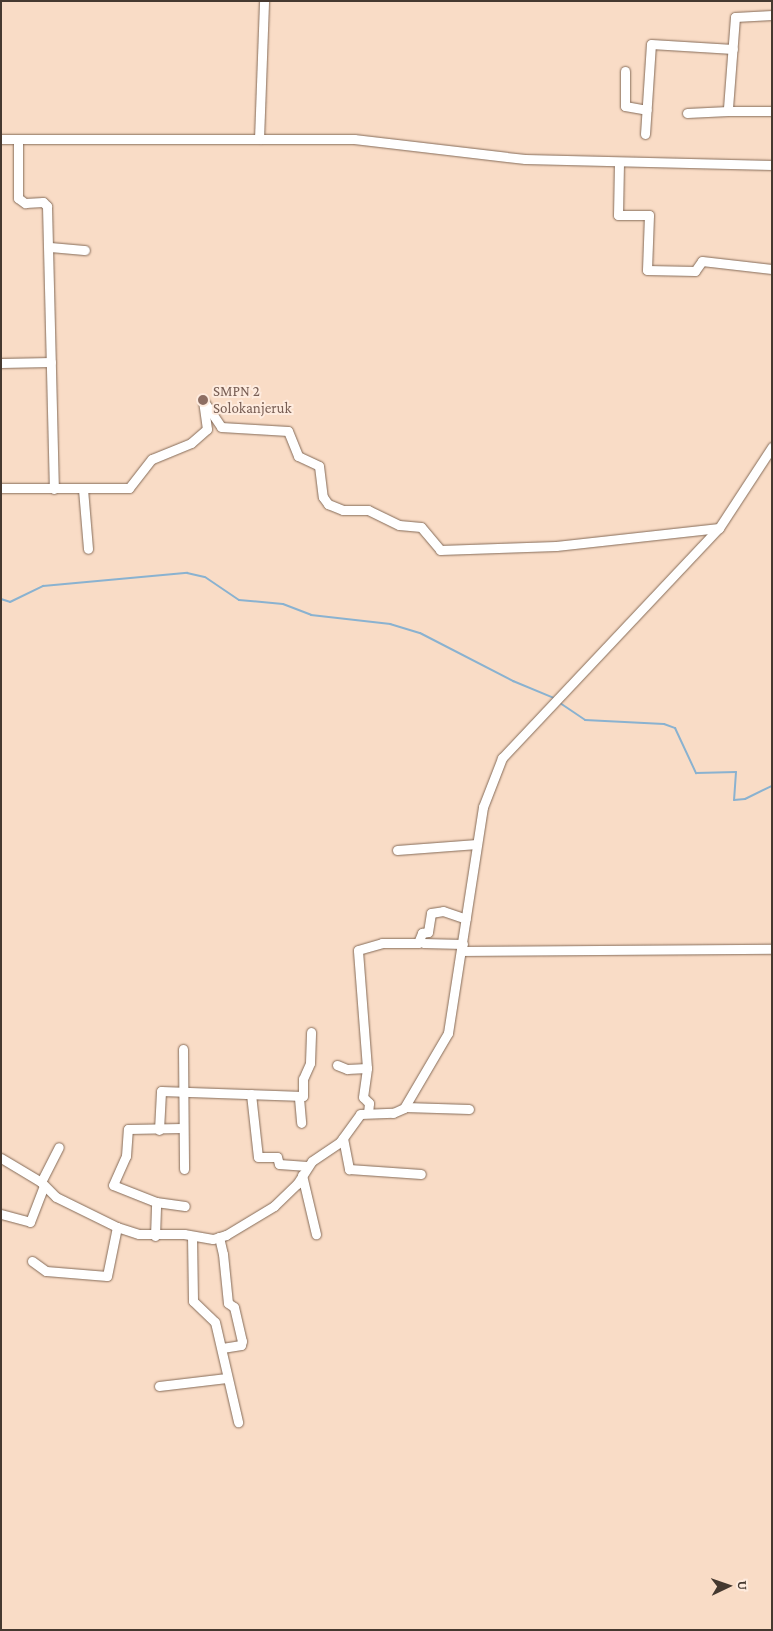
<!DOCTYPE html>
<html>
<head>
<meta charset="utf-8">
<style>
	body { margin:0 }
	#map { position:relative; width:773px; height:1631px; overflow:hidden; background:#f9dcc6; font-family:"Crimson Pro",serif }
	div>[style] { position:absolute }
	[style*='--x'] { left:calc(var(--x)*1px); top:calc(var(--y)*1px); width:calc(var(--w)*1px); rotate:calc(var(--a)*1deg) }
	.stream>* { height:2px; margin:-1px; padding:0 1px; transform-origin:1px; border-radius:1px; background:#8ab2d0 }
	.roads { filter:drop-shadow(0 0 1px #856b58) drop-shadow(0 0 1px #856b58) }
	.minor>* { height:9px; margin:-4.5px; padding:0 4.5px; transform-origin:4.5px; border-radius:4.5px; background:#fff }
	.dots>* { width:14px; height:14px; translate:-50% -50%; box-sizing:border-box; border:2px solid #feebde; border-radius:50% }
	span { translate:-50% -50%; white-space:nowrap; text-align:center; line-height:1.15; -webkit-text-stroke:4px #feebde; paint-order:stroke }
	.education-label { font-size:15px; color:#785e54 }
	.left { translate:0 -50%; text-align:left }
	.frame { position:absolute; inset:0; border:2px solid #453930; pointer-events:none }
	.north { position:absolute; left:703px; top:1561px; width:50px; height:50px; -webkit-text-stroke:4px #feebde; paint-order:stroke; rotate:87deg; font-size:14px; font-weight:700; line-height:20px; text-align:center; color:#453930 }
	.north::after { content:''; display:block; margin:auto; width:18px; height:22px; background:#453930; clip-path:polygon(50% 0,100% 100%,50% 72%,0 100%) }
</style>
</head>
<body>
<div id="map">
	<div class="stream">
		<div style="--x:1;--y:599;--w:9;--a:18"></div>
		<div style="--x:10;--y:602;--w:37;--a:-26"></div>
		<div style="--x:43;--y:586;--w:145;--a:-5.2"></div>
		<div style="--x:187;--y:573;--w:18;--a:13"></div>
		<div style="--x:205;--y:577;--w:41;--a:34.1"></div>
		<div style="--x:239;--y:600;--w:44;--a:5.2"></div>
		<div style="--x:283;--y:604;--w:30;--a:21"></div>
		<div style="--x:311;--y:615;--w:80;--a:6.5"></div>
		<div style="--x:390;--y:624;--w:31;--a:17"></div>
		<div style="--x:420;--y:633;--w:105;--a:27.3"></div>
		<div style="--x:513;--y:681;--w:44;--a:22.5"></div>
		<div style="--x:560;--y:703;--w:30;--a:34"></div>
		<div style="--x:585;--y:720;--w:79;--a:2.9"></div>
		<div style="--x:664;--y:724;--w:12;--a:20"></div>
		<div style="--x:675;--y:728;--w:50;--a:65"></div>
		<div style="--x:696;--y:773;--w:40;--a:-1.4"></div>
		<div style="--x:736;--y:772;--w:28;--a:94"></div>
		<div style="--x:734;--y:800;--w:11;--a:-5"></div>
		<div style="--x:745;--y:799;--w:30;--a:-26"></div>
	</div>
	<div class="roads">
		<div class="minor">
			<div style="--x:772;--y:15;--w:37;--a:177"></div>
			<div style="--x:735;--y:17;--w:92;--a:94.4"></div>
			<div style="--x:728;--y:109;--w:2;--a:90"></div>
			<div style="--x:728;--y:111;--w:44;--a:0"></div>
			<div style="--x:625;--y:71;--w:35;--a:90"></div>
			<div style="--x:625;--y:106;--w:22;--a:10"></div>
			<div style="--x:687;--y:113;--w:41;--a:-2.8"></div>
			<div style="--x:645;--y:134;--w:90;--a:-86.2"></div>
			<div style="--x:651;--y:44;--w:82;--a:3.5"></div>
			<div style="--x:1;--y:139;--w:353;--a:0"></div>
			<div style="--x:354;--y:139;--w:172;--a:6.7"></div>
			<div style="--x:525;--y:159;--w:247;--a:1.4"></div>
			<div style="--x:18;--y:139;--w:59;--a:90"></div>
			<div style="--x:18;--y:198;--w:9;--a:36"></div>
			<div style="--x:25;--y:203;--w:18;--a:-3"></div>
			<div style="--x:43;--y:202;--w:6;--a:45"></div>
			<div style="--x:47;--y:206;--w:283;--a:88.6"></div>
			<div style="--x:259;--y:139;--w:138;--a:-87.9"></div>
			<div style="--x:619;--y:163;--w:52;--a:91.1"></div>
			<div style="--x:618;--y:215;--w:31;--a:0"></div>
			<div style="--x:649;--y:215;--w:55;--a:92.1"></div>
			<div style="--x:647;--y:270;--w:48;--a:1.2"></div>
			<div style="--x:695;--y:271;--w:12;--a:-55"></div>
			<div style="--x:702;--y:261;--w:70;--a:6.5"></div>
			<div style="--x:49;--y:247;--w:36;--a:5"></div>
			<div style="--x:1;--y:363;--w:50;--a:-1.1"></div>
			<div style="--x:1;--y:488;--w:128;--a:0"></div>
			<div style="--x:129;--y:488;--w:37;--a:-52"></div>
			<div style="--x:152;--y:459;--w:42;--a:-22.3"></div>
			<div style="--x:191;--y:443;--w:21;--a:-41"></div>
			<div style="--x:207;--y:429;--w:29;--a:-98"></div>
			<div style="--x:203;--y:400;--w:32;--a:56"></div>
			<div style="--x:221;--y:427;--w:67;--a:3.4"></div>
			<div style="--x:288;--y:431;--w:27;--a:68"></div>
			<div style="--x:298;--y:456;--w:23;--a:25"></div>
			<div style="--x:319;--y:466;--w:31;--a:83"></div>
			<div style="--x:323;--y:497;--w:9;--a:54"></div>
			<div style="--x:328;--y:504;--w:16;--a:22"></div>
			<div style="--x:343;--y:510;--w:25;--a:0"></div>
			<div style="--x:368;--y:510;--w:34;--a:26"></div>
			<div style="--x:399;--y:525;--w:22;--a:5"></div>
			<div style="--x:421;--y:527;--w:30;--a:50"></div>
			<div style="--x:440;--y:550;--w:116;--a:-2"></div>
			<div style="--x:556;--y:546;--w:164;--a:-6.3"></div>
			<div style="--x:83;--y:489;--w:60;--a:85.2"></div>
			<div style="--x:397;--y:850;--w:80;--a:-4.3"></div>
			<div style="--x:423;--y:943;--w:40;--a:1.4"></div>
			<div style="--x:462;--y:951;--w:310;--a:-0.4"></div>
			<div style="--x:183;--y:1049;--w:120;--a:89.5"></div>
			<div style="--x:337;--y:1065;--w:11;--a:22"></div>
			<div style="--x:347;--y:1069;--w:20;--a:-3"></div>
			<div style="--x:251;--y:1094;--w:63;--a:83.7"></div>
			<div style="--x:258;--y:1157;--w:19;--a:0"></div>
			<div style="--x:277;--y:1157;--w:7;--a:74"></div>
			<div style="--x:279;--y:1164;--w:28;--a:4"></div>
			<div style="--x:299;--y:1098;--w:25;--a:85"></div>
			<div style="--x:405;--y:1107;--w:64;--a:1.8"></div>
			<div style="--x:368;--y:1113;--w:10;--a:-84"></div>
			<div style="--x:369;--y:1103;--w:8;--a:-135"></div>
			<div style="--x:363;--y:1097;--w:29;--a:-82"></div>
			<div style="--x:367;--y:1068;--w:118;--a:-94.4"></div>
			<div style="--x:358;--y:950;--w:25;--a:-16"></div>
			<div style="--x:382;--y:943;--w:36;--a:0"></div>
			<div style="--x:418;--y:943;--w:11;--a:-68"></div>
			<div style="--x:422;--y:933;--w:6;--a:-9"></div>
			<div style="--x:428;--y:932;--w:19;--a:-81"></div>
			<div style="--x:431;--y:913;--w:12;--a:-9"></div>
			<div style="--x:443;--y:911;--w:24;--a:19"></div>
			<div style="--x:159;--y:1130;--w:39;--a:-87"></div>
			<div style="--x:161;--y:1091;--w:142;--a:2"></div>
			<div style="--x:303;--y:1096;--w:17;--a:-90"></div>
			<div style="--x:303;--y:1079;--w:17;--a:-66"></div>
			<div style="--x:310;--y:1063;--w:31;--a:-88"></div>
			<div style="--x:343;--y:1138;--w:32;--a:79"></div>
			<div style="--x:349;--y:1169;--w:72;--a:4"></div>
			<div style="--x:1;--y:1158;--w:47;--a:31"></div>
			<div style="--x:41;--y:1182;--w:21;--a:45"></div>
			<div style="--x:56;--y:1197;--w:68;--a:26.2"></div>
			<div style="--x:117;--y:1227;--w:23;--a:18"></div>
			<div style="--x:139;--y:1234;--w:45;--a:0"></div>
			<div style="--x:184;--y:1234;--w:29;--a:10"></div>
			<div style="--x:213;--y:1239;--w:14;--a:-17"></div>
			<div style="--x:226;--y:1235;--w:56;--a:-31.1"></div>
			<div style="--x:274;--y:1206;--w:32;--a:-44"></div>
			<div style="--x:297;--y:1184;--w:27;--a:-57"></div>
			<div style="--x:312;--y:1161;--w:34;--a:-34"></div>
			<div style="--x:340;--y:1142;--w:34;--a:-54"></div>
			<div style="--x:360;--y:1114;--w:33;--a:-2"></div>
			<div style="--x:393;--y:1113;--w:12;--a:-24"></div>
			<div style="--x:404;--y:1108;--w:87;--a:-59.6"></div>
			<div style="--x:448;--y:1033;--w:229;--a:-81.2"></div>
			<div style="--x:483;--y:807;--w:53;--a:-68.8"></div>
			<div style="--x:502;--y:758;--w:316;--a:-46.7"></div>
			<div style="--x:719;--y:528;--w:97;--a:-56.8"></div>
			<div style="--x:302;--y:1175;--w:61;--a:76.7"></div>
			<div style="--x:41;--y:1182;--w:39;--a:-63"></div>
			<div style="--x:156;--y:1202;--w:29;--a:8"></div>
			<div style="--x:1;--y:1214;--w:30;--a:15"></div>
			<div style="--x:30;--y:1222;--w:39;--a:-69"></div>
			<div style="--x:155;--y:1236;--w:34;--a:-88"></div>
			<div style="--x:156;--y:1202;--w:46;--a:-158.4"></div>
			<div style="--x:113;--y:1185;--w:32;--a:-66"></div>
			<div style="--x:126;--y:1156;--w:27;--a:-86"></div>
			<div style="--x:128;--y:1129;--w:54;--a:-1.1"></div>
			<div style="--x:192;--y:1236;--w:65;--a:89.1"></div>
			<div style="--x:193;--y:1301;--w:30;--a:44"></div>
			<div style="--x:215;--y:1322;--w:103;--a:77"></div>
			<div style="--x:219;--y:1237;--w:17;--a:77"></div>
			<div style="--x:223;--y:1254;--w:49;--a:84.2"></div>
			<div style="--x:228;--y:1303;--w:7;--a:34"></div>
			<div style="--x:234;--y:1307;--w:35;--a:77"></div>
			<div style="--x:242;--y:1341;--w:4;--a:104"></div>
			<div style="--x:241;--y:1345;--w:19;--a:171"></div>
			<div style="--x:32;--y:1261;--w:17;--a:36"></div>
			<div style="--x:46;--y:1271;--w:61;--a:4.7"></div>
			<div style="--x:107;--y:1276;--w:50;--a:-78.5"></div>
			<div style="--x:159;--y:1386;--w:68;--a:-6.7"></div>
		</div>
	</div>
	<div class="dots">
		<div style="left:203px;top:400px;background:#8d6e63"></div>
	</div>
	<div class="education-label">
		<span class="left" style="left:213px;top:400px">SMPN 2<br>Solokanjeruk</span>
	</div>
	<div class="frame"></div>
	<div class="north">U</div>
</div>
</body>
</html>
